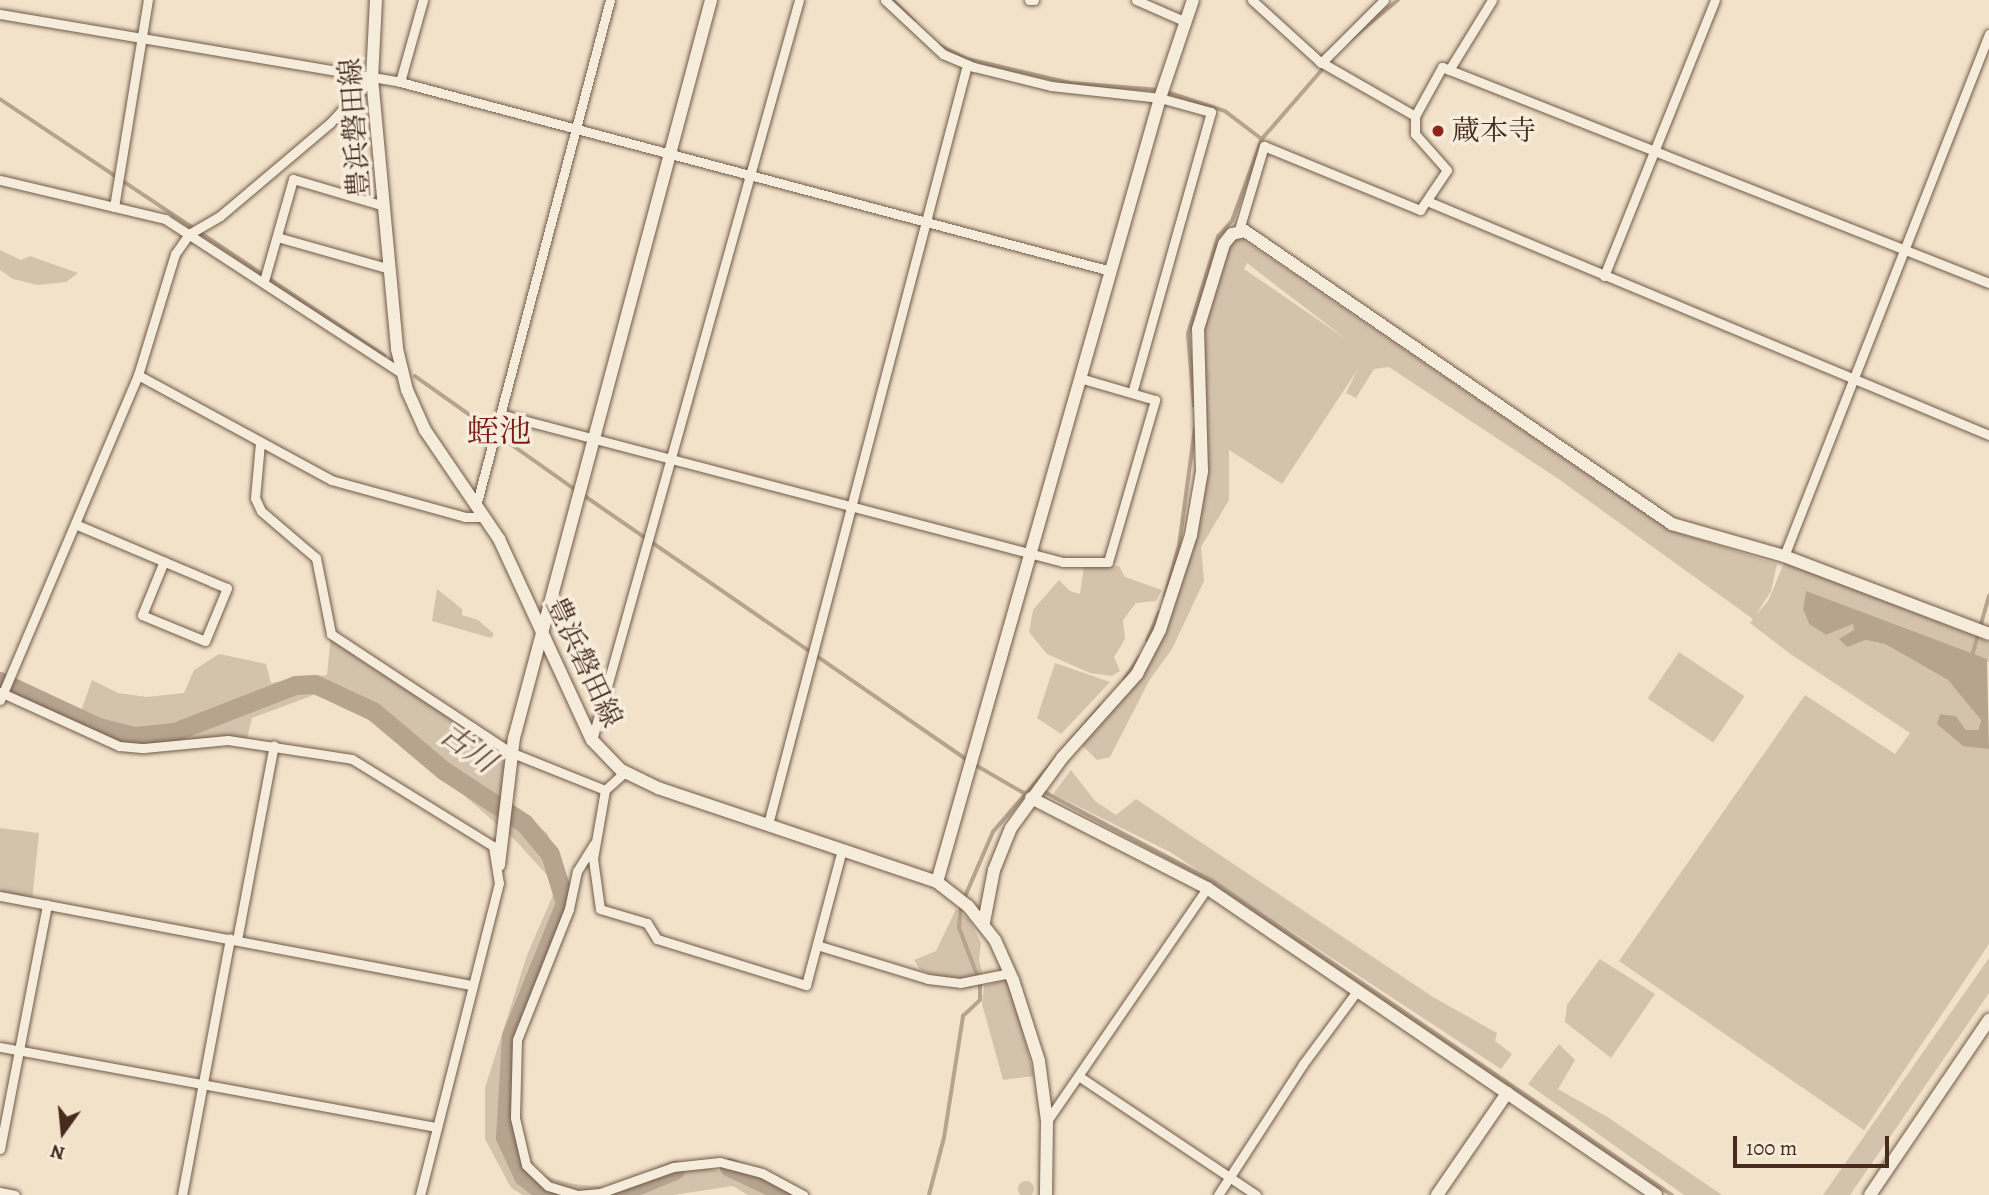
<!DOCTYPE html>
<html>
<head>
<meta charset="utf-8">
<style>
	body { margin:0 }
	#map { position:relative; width:1989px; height:1195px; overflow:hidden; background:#f1e2c9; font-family:Alegreya,"Noto Serif JP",serif }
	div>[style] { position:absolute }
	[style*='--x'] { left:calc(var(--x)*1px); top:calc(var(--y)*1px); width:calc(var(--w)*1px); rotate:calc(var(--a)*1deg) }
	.green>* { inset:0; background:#d4c3ac; transform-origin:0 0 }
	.round { border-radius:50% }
	.water>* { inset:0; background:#b7a48f }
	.stream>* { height:3.5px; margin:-1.75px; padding:0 1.75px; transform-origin:1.75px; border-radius:1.75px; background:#b7a48f }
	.river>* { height:19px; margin:-9.5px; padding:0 9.5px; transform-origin:9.5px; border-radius:9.5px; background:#b7a48f }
	.roads { filter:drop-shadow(0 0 2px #715949) drop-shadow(0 0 2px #715949) }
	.street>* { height:9px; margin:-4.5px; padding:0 4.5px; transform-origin:4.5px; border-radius:4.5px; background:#f6ecdc }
	.secondary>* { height:12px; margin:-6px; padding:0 6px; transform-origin:6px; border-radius:6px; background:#f6ecdc }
	.dots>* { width:19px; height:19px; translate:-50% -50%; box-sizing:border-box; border:4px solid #f6ecdc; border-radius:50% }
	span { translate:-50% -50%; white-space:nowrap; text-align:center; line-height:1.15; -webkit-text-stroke:7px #f6ecdc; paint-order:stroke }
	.street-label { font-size:28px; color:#462b1e }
	.poi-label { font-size:28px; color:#462b1e }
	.left { translate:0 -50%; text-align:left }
	.water-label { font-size:30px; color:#62493a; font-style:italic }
	.quarter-label { font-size:32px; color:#7a1f14 }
	.north { position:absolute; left:28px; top:1097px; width:70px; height:70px; -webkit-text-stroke:5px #f6ecdc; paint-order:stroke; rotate:195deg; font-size:19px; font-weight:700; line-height:28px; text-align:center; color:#462b1e }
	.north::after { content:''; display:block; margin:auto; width:24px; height:32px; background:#462b1e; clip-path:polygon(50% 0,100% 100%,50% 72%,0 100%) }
	.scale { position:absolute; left:1733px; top:1136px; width:156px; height:32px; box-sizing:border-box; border:4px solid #462b1e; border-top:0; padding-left:9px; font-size:21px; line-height:24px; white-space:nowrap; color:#462b1e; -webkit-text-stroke:5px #f6ecdc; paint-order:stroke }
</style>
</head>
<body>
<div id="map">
	<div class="green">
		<div style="clip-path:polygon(evenodd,1235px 234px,1669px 530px,1777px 564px,1771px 591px,1755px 616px,1768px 601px,1785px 561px,1989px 642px,1989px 662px,1806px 592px,1803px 609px,1809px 624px,1826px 635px,1853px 624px,1865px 640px,1885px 644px,1948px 680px,1981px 719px,1978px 730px,1966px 730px,1956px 716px,1940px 714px,1989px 748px,1989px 944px,1864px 1130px,1619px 961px,1805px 695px,1895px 754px,1910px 733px,1789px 653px,1750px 623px,1753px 619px,1557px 478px,1389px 367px,1374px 369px,1356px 398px,1346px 393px,1358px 369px,1282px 484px,1229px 450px,1229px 500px,1201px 547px,1204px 581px,1172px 649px,1149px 681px,1110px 757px,1097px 760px,1082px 745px,1140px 669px,1166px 611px,1202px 471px,1199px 326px,1222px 250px,1235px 234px,1247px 263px,1346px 339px,1244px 269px,1247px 263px)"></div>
		<div style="clip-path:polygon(0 250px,21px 260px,30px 256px,78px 273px,66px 282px,38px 285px,13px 279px,0 270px)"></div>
		<div style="clip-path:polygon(1084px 566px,1119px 566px,1125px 577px,1162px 590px,1156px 601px,1136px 603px,1123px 620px,1125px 639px,1114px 657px,1120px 671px,1112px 676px,1090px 673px,1047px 654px,1029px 632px,1033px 610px,1059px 580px,1070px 591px,1080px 594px)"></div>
		<div style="clip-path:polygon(437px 589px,462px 609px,462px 615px,478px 620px,494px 634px,491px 638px,432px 621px)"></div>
		<div style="clip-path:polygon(331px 634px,358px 658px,510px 752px,504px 800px,547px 833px,573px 888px,517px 1040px,515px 1107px,531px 1172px,573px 1184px,614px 1188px,697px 1166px,763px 1181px,790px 1195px,748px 1195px,733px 1186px,673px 1195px,523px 1195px,511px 1188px,485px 1139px,485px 1088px,527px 955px,557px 886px,516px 841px,400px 739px,358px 711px,314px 695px,252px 718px,247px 738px,115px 744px,3px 693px,10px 677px,81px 711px,92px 680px,118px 693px,147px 697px,184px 693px,194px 670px,219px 654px,266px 664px,271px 683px,327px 675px)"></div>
		<div style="left:1679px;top:652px;width:79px;height:56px;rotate:34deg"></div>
		<div style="clip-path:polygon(1055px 663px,1110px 682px,1061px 734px,1037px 718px)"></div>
		<div style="clip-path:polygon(1071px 770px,1095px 801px,1116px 815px,1136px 799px,1433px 997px,1497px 1033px,1495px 1041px,1512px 1054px,1501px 1069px,1170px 852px,1053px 794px)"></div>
		<div style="clip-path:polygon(0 828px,39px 833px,32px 901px,0 894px)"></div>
		<div style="clip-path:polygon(956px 909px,970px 921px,981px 943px,979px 960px,983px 975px,971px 988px,920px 970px,914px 960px,936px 951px)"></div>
		<div style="clip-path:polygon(1989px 958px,1989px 993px,1850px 1195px,1823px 1195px)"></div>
		<div style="clip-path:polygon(1600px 959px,1655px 994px,1611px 1058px,1565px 1022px,1567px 1005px)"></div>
		<div style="clip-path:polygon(1009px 979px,1034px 1076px,1003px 1080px,982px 1004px,984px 986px)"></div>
		<div style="clip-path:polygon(1559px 1044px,1575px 1060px,1558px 1089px,1609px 1118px,1722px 1195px,1684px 1195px,1528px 1084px)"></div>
		<div class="round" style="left:1018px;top:1181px;width:16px;height:16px"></div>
	</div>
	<div class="water">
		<div style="clip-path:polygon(1806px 591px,1987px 659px,1989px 749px,1963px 746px,1937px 724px,1940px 714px,1956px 716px,1966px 730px,1978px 730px,1981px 720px,1948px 680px,1885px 644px,1865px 640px,1847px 647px,1839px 639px,1854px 630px,1853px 624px,1826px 635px,1809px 624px,1803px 609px)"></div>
	</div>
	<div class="stream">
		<div style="--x:893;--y:0;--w:30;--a:45"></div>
		<div style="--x:1350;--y:40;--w:62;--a:-39.8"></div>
		<div style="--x:939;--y:45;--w:32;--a:26"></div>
		<div style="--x:968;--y:59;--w:106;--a:13.1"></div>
		<div style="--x:1071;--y:83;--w:89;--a:4.5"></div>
		<div style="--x:1167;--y:92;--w:61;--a:18.1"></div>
		<div style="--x:1225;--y:111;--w:46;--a:37.1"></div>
		<div style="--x:0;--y:99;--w:462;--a:33.7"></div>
		<div style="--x:415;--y:376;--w:197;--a:35.3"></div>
		<div style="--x:1194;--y:406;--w:72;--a:-94.8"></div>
		<div style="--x:1188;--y:334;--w:102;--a:-72.8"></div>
		<div style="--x:1218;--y:237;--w:21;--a:-49"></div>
		<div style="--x:1232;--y:221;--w:87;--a:-69.9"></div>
		<div style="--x:1262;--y:139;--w:98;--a:-49.1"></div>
		<div style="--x:582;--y:494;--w:468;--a:34.6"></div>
		<div style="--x:1165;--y:596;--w:52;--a:-74.4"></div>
		<div style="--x:1179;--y:546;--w:119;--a:-82.3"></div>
		<div style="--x:1147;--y:641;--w:30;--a:-67"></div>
		<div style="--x:1972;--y:656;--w:62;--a:-74.2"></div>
		<div style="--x:1124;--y:680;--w:27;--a:-56"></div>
		<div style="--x:974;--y:764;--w:58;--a:30.1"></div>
		<div style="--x:1043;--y:791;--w:192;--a:27.9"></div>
		<div style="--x:1213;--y:881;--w:556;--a:34.38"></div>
		<div style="--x:964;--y:899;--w:73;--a:-66.6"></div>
		<div style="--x:993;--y:832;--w:165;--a:-49.4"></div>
		<div style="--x:929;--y:1195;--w:59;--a:-75.3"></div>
		<div style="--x:944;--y:1138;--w:123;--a:-81.1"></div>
		<div style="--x:963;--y:1016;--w:23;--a:-43"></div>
		<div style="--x:980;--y:1000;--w:17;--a:-90"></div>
		<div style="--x:980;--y:983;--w:59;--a:-110.9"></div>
		<div style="--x:959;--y:928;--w:22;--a:-85"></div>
	</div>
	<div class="river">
		<div style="--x:0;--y:681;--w:108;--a:25.1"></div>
		<div style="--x:98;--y:727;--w:38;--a:14"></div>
		<div style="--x:135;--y:736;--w:39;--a:-6"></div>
		<div style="--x:174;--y:732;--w:130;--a:-21.2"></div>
		<div style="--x:295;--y:685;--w:20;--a:-3"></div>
		<div style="--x:315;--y:684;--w:64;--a:25"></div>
		<div style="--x:373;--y:711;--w:92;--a:40.1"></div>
		<div style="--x:443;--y:770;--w:97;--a:33.2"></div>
		<div style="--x:524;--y:823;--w:40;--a:50"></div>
		<div style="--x:550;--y:854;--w:51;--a:73"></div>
		<div style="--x:565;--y:903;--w:144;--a:112.1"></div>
		<div style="--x:511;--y:1036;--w:101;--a:93.4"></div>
		<div style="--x:505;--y:1137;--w:43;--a:65.2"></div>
		<div style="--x:523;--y:1176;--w:31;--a:38"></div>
		<div style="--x:729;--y:1167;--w:66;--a:25"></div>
		<div style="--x:614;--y:1195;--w:66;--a:-22.3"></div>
	</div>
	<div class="roads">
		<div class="street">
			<div style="--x:885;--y:0;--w:79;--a:43"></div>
			<div style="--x:943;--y:54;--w:34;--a:23"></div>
			<div style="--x:974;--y:67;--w:79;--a:13.9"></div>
			<div style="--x:1051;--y:86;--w:110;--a:6.3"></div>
			<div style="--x:1160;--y:98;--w:53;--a:15.4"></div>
			<div style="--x:1211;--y:112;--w:292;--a:105.7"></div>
			<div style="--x:1029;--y:0;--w:5;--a:0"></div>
			<div style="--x:1136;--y:0;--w:52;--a:23.6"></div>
			<div style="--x:1252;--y:0;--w:91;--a:42.3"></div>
			<div style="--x:1319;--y:61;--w:111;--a:29.8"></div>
			<div style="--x:1415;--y:116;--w:56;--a:-61.1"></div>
			<div style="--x:1442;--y:67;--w:588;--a:21.55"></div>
			<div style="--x:0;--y:14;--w:406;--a:9.6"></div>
			<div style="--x:400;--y:82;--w:736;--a:14.89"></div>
			<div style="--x:1321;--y:63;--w:89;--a:-45"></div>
			<div style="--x:1449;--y:70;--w:82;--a:-58.4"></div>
			<div style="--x:400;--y:82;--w:85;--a:-74.3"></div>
			<div style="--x:0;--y:180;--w:170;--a:13.3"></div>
			<div style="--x:165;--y:219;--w:284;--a:33.1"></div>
			<div style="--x:1427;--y:201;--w:609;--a:22.61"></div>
			<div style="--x:114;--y:207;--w:210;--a:-80.7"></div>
			<div style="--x:1238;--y:233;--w:91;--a:-73.4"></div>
			<div style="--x:1264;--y:146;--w:169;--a:22.3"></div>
			<div style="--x:1420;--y:210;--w:48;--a:-56"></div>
			<div style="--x:1447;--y:170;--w:48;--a:-131.6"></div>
			<div style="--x:1415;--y:134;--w:18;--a:-90"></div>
			<div style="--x:277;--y:237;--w:117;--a:15.8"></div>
			<div style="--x:1604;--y:276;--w:297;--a:-68.1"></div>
			<div style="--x:264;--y:281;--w:106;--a:-74.1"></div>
			<div style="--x:293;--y:179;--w:95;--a:16.5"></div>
			<div style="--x:138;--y:375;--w:220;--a:28.5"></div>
			<div style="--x:331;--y:480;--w:139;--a:15.4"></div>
			<div style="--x:465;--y:517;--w:19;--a:0"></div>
			<div style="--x:500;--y:414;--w:582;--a:14.73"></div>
			<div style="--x:1063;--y:562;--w:45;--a:0"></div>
			<div style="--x:1108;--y:562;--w:169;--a:-73.8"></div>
			<div style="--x:1155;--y:400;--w:78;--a:-163.7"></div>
			<div style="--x:260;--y:443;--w:55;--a:95.2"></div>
			<div style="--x:255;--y:498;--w:14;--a:65"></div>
			<div style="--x:261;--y:511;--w:72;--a:40.5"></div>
			<div style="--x:316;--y:558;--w:77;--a:78.8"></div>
			<div style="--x:331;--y:634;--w:214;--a:33.4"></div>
			<div style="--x:510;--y:752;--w:102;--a:21.8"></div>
			<div style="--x:605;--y:790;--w:27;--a:-42"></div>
			<div style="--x:476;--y:506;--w:523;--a:-75.17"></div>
			<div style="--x:75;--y:524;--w:149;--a:22.9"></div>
			<div style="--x:212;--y:582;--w:16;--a:22"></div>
			<div style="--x:227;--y:588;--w:57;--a:112.5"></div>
			<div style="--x:205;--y:641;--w:68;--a:-157.6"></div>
			<div style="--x:142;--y:615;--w:58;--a:-67.8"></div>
			<div style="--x:1784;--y:556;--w:561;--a:-68.56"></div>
			<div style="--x:0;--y:692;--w:131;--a:24.4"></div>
			<div style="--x:119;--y:746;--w:25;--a:5"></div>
			<div style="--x:144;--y:748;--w:84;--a:-5.4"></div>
			<div style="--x:228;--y:740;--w:125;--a:8.7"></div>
			<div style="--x:352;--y:759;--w:166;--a:31.7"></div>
			<div style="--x:493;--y:846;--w:37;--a:81"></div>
			<div style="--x:499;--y:883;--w:322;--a:104.2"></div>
			<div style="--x:0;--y:700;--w:353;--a:-67"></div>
			<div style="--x:138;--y:375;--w:127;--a:-73"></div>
			<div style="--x:175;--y:254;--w:24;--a:-55"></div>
			<div style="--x:189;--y:234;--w:36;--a:-30"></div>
			<div style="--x:220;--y:216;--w:144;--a:-40.2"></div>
			<div style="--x:330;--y:123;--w:62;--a:-47"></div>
			<div style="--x:592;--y:740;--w:768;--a:-74.37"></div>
			<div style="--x:605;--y:790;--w:70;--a:99.9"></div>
			<div style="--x:593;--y:859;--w:50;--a:82"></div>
			<div style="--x:600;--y:909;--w:49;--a:16.6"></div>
			<div style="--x:647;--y:923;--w:19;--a:58"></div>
			<div style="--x:657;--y:939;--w:156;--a:17.2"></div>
			<div style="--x:806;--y:985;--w:140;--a:-75.1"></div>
			<div style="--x:768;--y:824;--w:785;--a:-75.31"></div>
			<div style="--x:594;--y:844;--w:32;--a:122"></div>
			<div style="--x:577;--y:871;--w:39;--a:102"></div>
			<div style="--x:569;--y:909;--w:141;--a:111.7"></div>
			<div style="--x:517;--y:1040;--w:78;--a:91.5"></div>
			<div style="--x:515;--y:1118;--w:48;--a:76.8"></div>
			<div style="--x:526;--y:1165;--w:30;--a:44"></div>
			<div style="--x:548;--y:1186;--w:31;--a:17"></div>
			<div style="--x:578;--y:1195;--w:22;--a:-5"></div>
			<div style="--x:600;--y:1193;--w:77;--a:-19.6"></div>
			<div style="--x:673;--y:1167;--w:47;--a:-6.1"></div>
			<div style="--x:720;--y:1162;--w:43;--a:14.7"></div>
			<div style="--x:762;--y:1173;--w:47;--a:28.2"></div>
			<div style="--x:0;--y:896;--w:480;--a:10.7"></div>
			<div style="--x:237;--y:940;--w:198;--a:-79.3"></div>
			<div style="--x:820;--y:946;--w:113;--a:17"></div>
			<div style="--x:928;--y:979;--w:32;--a:7"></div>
			<div style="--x:960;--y:983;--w:51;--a:-11.3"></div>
			<div style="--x:0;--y:1047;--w:442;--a:10.4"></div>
			<div style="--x:1080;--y:1077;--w:212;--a:33.8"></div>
			<div style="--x:1047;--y:1121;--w:283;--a:-55.5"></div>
			<div style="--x:0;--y:1149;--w:249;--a:-79.1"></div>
			<div style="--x:0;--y:1192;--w:15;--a:11"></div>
			<div style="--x:182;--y:1195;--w:261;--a:-79.4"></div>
			<div style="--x:1218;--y:1195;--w:156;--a:-57"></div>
			<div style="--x:1303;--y:1064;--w:91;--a:-53.5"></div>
		</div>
		<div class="secondary">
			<div style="--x:376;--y:0;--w:78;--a:92.9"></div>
			<div style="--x:372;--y:78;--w:272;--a:84.7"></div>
			<div style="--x:397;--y:349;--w:42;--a:76.3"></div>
			<div style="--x:407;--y:390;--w:44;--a:65.8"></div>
			<div style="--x:425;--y:430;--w:132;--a:55.8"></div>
			<div style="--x:499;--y:539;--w:221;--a:65.2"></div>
			<div style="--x:592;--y:740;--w:42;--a:46"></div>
			<div style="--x:621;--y:770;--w:41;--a:25.9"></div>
			<div style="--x:658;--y:788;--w:294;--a:18.6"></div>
			<div style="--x:937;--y:882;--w:39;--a:38"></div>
			<div style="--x:968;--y:906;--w:43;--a:51.5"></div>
			<div style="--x:995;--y:940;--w:44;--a:65.8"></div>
			<div style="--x:1013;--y:980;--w:85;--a:72.2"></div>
			<div style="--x:1039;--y:1061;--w:61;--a:82.4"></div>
			<div style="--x:1047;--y:1121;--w:74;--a:90.8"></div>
			<div style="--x:1031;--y:798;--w:198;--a:27.1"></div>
			<div style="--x:1207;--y:888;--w:544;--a:34.36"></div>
			<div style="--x:499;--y:865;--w:128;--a:-83.3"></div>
			<div style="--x:514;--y:738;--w:764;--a:-75.05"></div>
			<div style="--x:937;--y:882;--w:815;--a:-74.12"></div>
			<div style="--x:1160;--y:98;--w:103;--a:-71.4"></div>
			<div style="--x:984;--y:922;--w:53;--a:-79.1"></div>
			<div style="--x:994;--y:870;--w:45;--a:-68"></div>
			<div style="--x:1011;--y:828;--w:87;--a:-53.9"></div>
			<div style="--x:1062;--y:758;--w:113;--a:-48.2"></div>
			<div style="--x:1137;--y:674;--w:50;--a:-62.4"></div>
			<div style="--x:1160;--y:630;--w:100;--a:-71.9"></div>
			<div style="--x:1191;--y:535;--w:65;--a:-80.2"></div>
			<div style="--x:1202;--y:471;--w:142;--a:-91.6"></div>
			<div style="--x:1198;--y:329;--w:89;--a:-73"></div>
			<div style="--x:1224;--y:244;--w:13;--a:-51"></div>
			<div style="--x:1232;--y:234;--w:13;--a:-13"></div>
			<div style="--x:1245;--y:231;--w:518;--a:34.46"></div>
			<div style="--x:1672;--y:524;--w:116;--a:15.9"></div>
			<div style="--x:1784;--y:556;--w:219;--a:20.8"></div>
			<div style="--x:1437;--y:1195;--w:124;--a:-55.5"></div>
			<div style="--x:1870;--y:1195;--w:212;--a:-55.8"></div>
		</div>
	</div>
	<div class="dots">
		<div style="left:1438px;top:131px;background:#8f2418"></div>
	</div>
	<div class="street-label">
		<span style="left:355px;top:128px;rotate:-94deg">豊浜磐田線</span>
		<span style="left:584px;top:662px;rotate:65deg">豊浜磐田線</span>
	</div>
	<div class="poi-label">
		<span class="left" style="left:1452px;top:131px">蔵本寺</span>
	</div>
	<div class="water-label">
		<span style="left:468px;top:748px;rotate:36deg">古川</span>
	</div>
	<div class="quarter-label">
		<span style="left:499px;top:431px">蛭池</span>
	</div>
	<div class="north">N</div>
	<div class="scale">100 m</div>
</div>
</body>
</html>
